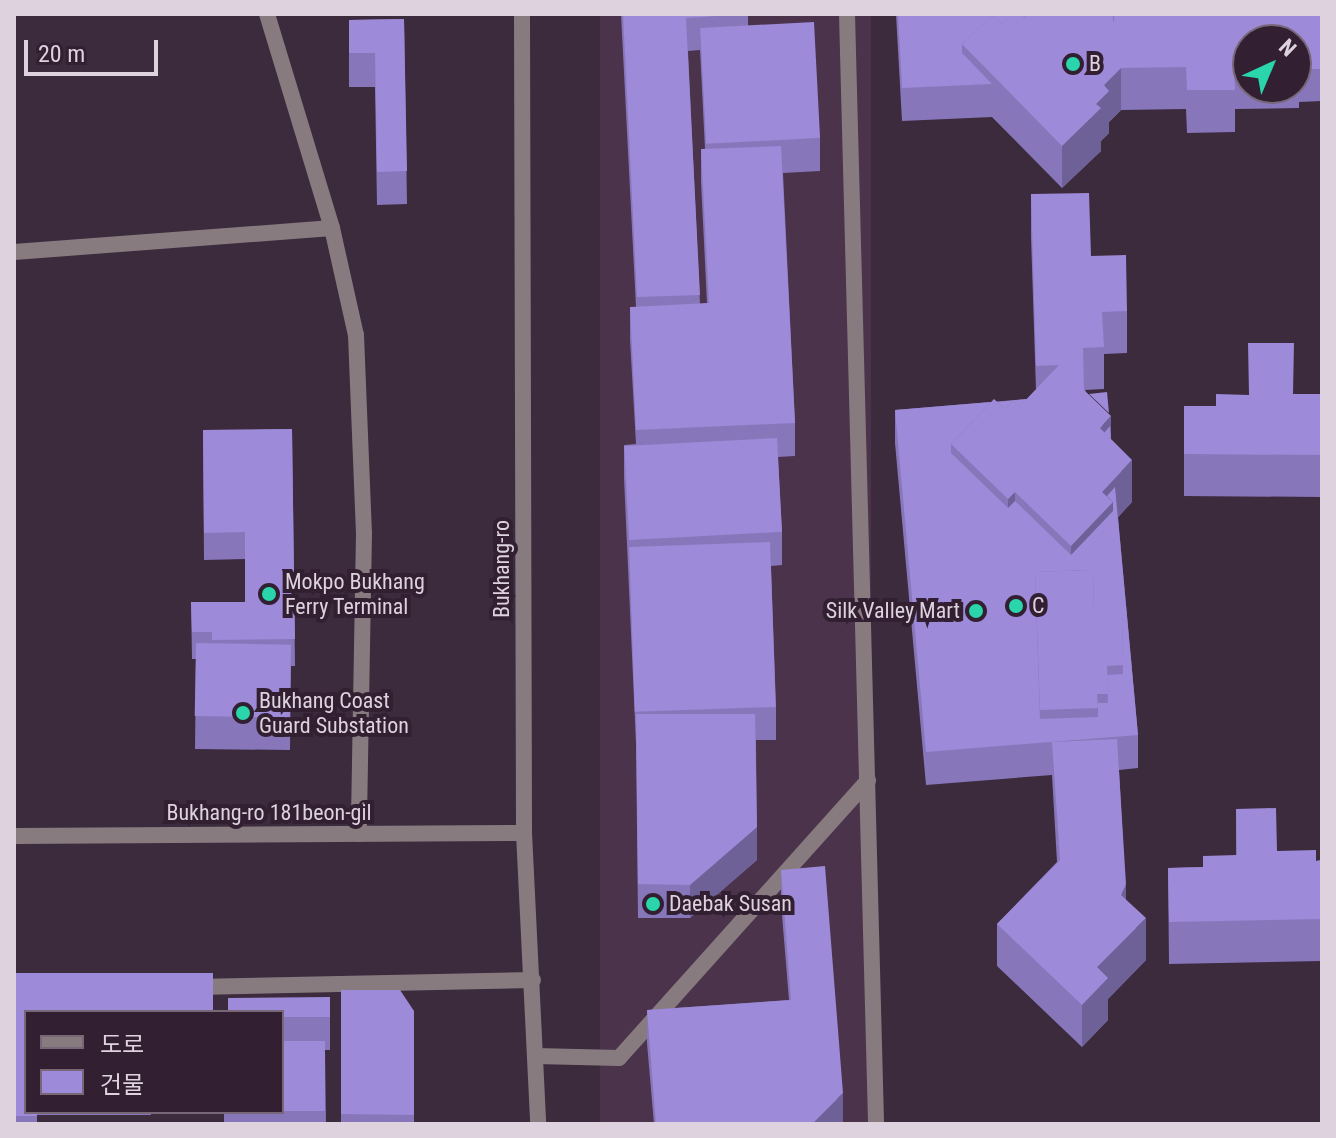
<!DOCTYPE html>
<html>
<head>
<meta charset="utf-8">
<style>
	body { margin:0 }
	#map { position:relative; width:1336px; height:1138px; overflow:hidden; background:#3c2a3d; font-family:"Roboto Condensed","Noto Sans KR",sans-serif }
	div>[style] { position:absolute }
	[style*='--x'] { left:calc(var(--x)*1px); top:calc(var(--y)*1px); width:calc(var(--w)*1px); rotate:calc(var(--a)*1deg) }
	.built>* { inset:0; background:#4a334b; transform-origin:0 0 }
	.minor>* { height:16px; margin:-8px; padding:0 8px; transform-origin:8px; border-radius:8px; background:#887b7f }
	.tertiary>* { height:16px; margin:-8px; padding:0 8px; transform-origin:8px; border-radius:8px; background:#887b7f }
	.wall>* { inset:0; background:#8777ba }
	.shaded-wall>* { inset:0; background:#6e6197 }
	.building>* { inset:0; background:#9d8ad8; transform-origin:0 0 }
	.dots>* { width:22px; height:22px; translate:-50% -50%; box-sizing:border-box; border:4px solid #322032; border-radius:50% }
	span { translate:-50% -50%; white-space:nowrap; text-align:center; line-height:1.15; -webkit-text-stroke:8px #322032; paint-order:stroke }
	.poi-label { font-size:22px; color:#ded2de }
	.left { translate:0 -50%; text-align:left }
	.right { translate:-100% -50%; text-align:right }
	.street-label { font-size:22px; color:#ded2de }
	.frame { position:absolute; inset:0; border:16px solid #ded2de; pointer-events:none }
	.legend { position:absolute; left:24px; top:1010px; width:260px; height:104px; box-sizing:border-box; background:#322032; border:2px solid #776777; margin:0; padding:10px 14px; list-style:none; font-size:24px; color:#ded2de }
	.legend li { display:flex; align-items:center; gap:16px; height:40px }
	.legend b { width:40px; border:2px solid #776777 }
	.north { position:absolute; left:1232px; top:24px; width:80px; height:80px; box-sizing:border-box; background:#322032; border:2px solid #776777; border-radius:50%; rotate:44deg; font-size:22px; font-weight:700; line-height:32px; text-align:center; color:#ded2de }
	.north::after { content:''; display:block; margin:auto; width:28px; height:36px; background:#2bd5ac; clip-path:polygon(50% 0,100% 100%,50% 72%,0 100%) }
	.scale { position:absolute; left:24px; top:40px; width:134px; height:36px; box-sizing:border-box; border:4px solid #ded2de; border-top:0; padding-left:10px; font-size:24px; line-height:28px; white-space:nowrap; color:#ded2de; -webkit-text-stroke:6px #322032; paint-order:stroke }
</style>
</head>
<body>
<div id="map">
	<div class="built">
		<div style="left:600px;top:14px;width:271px;height:1110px"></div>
	</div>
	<div class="minor">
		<div style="--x:267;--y:14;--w:224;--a:73.1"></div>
		<div style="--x:332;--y:228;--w:110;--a:77.4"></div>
		<div style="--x:356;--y:335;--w:198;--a:87.7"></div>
		<div style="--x:364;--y:533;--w:301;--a:91"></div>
		<div style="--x:847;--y:14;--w:1110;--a:88.5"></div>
		<div style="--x:14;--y:252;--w:319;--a:-4.3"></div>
		<div style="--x:14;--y:836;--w:510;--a:-0.34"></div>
		<div style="--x:536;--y:1056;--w:83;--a:1.4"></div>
		<div style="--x:619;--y:1058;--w:373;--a:-48.1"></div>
	</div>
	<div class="tertiary">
		<div style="--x:522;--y:14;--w:819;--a:89.86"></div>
		<div style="--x:524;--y:833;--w:291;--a:87.2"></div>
		<div style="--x:194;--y:987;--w:339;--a:-1.2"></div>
	</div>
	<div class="wall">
		<div style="clip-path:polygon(evenodd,621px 14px,748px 14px,748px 25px,820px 138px,820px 171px,783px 173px,795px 423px,795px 456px,778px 457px,782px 532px,782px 565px,771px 566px,776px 707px,776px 740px,756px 740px,757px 860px,690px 918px,638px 918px,636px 744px,624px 478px,624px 445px,636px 444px,630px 340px,630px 307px,636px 307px,621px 14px,700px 50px,705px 149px,701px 149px,701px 182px,707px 303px,700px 304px,688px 51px,700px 50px)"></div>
		<div style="clip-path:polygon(evenodd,896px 14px,1322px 14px,1322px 101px,1299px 102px,1299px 108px,1235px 109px,1235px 132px,1187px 133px,1186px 109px,1121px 110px,1109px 122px,1109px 133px,1101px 141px,1101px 151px,1062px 188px,992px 117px,902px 121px,896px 14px,1248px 40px,1296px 40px,1296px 88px,1248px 88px,1248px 40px)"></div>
		<div style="clip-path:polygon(404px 19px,407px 204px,377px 205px,375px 87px,349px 87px,349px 20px)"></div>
		<div style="clip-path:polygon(1031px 194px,1091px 256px,1127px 311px,1127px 353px,1104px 354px,1104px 389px,1085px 390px,1111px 440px,1132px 502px,1118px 517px,1138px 735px,1138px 768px,1119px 770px,1126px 900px,1146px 960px,1108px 999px,1108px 1020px,1082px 1047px,997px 966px,997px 924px,1057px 862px,1052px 775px,926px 785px,895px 443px,895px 410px,1027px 399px,1036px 390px,1031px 237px)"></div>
		<div style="clip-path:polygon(1294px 394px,1322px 394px,1322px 497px,1184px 496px,1184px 406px,1216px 406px)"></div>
		<div style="clip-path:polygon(292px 429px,295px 666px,291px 666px,290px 750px,195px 749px,196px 659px,192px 659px,191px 602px,245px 602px,245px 559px,204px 560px,203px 430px)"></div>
		<div style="clip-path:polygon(1236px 809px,1277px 851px,1316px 861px,1322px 860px,1322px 961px,1169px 964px,1168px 868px,1203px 867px,1236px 855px)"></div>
		<div style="clip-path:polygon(781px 870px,843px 1124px,654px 1124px,647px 1043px,647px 1010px,789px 1000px,781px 903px)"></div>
		<div style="clip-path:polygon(14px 973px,26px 1012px,26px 1112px,151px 1112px,151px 1115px,37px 1115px,37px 1124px,14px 1124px)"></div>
		<div style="clip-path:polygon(341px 990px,414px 1011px,414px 1124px,341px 1124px)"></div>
		<div style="clip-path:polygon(330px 997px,330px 1050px,325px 1050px,326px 1124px,224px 1124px,224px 1112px,282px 1112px,282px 1012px)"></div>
	</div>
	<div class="shaded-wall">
		<div style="clip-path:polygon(1121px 68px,1121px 110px,1109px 122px,1109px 133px,1101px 141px,1101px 151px,1062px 188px,1062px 146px,1096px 104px,1104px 85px)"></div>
		<div style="clip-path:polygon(1111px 416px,1111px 449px,1100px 428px)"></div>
		<div style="clip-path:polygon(1132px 460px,1132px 502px,1113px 523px,1071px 580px,1071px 546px,1102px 492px)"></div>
		<div style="clip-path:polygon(1015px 492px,1015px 534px,1008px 541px,1008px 499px)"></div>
		<div style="clip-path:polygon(757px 827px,757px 860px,690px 918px,690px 885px)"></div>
		<div style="clip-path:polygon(1126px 884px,1126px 926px,1121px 895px)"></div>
		<div style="clip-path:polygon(1146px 918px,1146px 960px,1108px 999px,1108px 1020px,1082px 1047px,1082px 1005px,1097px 967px)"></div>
		<div style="clip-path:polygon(843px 1093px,843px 1124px,812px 1124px)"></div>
	</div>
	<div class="building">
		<div style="clip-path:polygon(623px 14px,748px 14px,686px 18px,700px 295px,637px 297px)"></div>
		<div style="clip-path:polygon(898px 14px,1012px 14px,1002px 24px,992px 15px,962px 44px,962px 53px,992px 84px,902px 88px)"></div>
		<div style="clip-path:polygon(1012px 14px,1021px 14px,1024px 17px,1028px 14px,1106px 14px,1114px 22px,1114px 14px,1298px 14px,1299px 66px,1296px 66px,1296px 40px,1248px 40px,1248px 67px,1234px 67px,1235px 90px,1187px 90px,1186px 67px,1121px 68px,1104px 85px,1109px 91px,1096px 104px,1101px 108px,1062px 146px,962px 44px,992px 15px,1002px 24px)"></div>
		<div style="clip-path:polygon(1106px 14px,1113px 14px,1113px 22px)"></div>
		<div style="left:1298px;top:14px;width:24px;height:55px"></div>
		<div style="clip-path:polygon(404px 19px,407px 171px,377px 172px,375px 53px,349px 53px,349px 20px)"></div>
		<div style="left:814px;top:22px;width:116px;height:114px;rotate:87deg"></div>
		<div style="clip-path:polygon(781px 146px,795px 423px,636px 430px,630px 307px,709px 303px,701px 149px)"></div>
		<div style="clip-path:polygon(1089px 193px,1091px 256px,1126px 255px,1127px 311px,1102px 312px,1104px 347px,1083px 348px,1084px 390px,1111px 416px,1100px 428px,1132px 460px,1102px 492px,1113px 502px,1071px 546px,1015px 492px,1008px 499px,951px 444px,994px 399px,1005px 409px,1013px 401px,1019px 407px,1059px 365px,1036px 366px,1031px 194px)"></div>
		<div style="clip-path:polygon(1248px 343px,1294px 343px,1293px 394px,1322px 394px,1322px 455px,1184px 454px,1184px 406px,1216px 406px,1216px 394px,1249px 395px)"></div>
		<div style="clip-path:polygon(1107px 392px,1109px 413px,1089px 394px)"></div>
		<div style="clip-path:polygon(1027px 399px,1019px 407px,1013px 401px,1005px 409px,997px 402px)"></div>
		<div style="clip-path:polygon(evenodd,991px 402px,951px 444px,951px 453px,1008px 508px,1015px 501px,1071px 555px,1113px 511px,1113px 502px,1107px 496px,1115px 487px,1138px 735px,926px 752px,895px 410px,991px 402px,1093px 570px,1094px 616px,1122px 616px,1123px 674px,1107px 675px,1108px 703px,1098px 703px,1098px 717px,1040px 719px,1035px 572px,1093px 570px)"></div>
		<div style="clip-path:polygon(1110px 426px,1111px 439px,1104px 433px)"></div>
		<div style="clip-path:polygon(292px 429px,295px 639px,212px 640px,212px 632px,192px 632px,191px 602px,245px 602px,245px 532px,204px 533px,203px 430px)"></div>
		<div style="left:777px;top:438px;width:94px;height:153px;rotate:87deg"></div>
		<div style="left:770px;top:542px;width:165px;height:141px;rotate:88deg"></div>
		<div style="clip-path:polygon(1093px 570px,1094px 616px,1122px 616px,1123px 665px,1107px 666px,1108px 694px,1097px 694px,1098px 708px,1040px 710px,1035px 572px)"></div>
		<div style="left:196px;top:643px;width:95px;height:73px;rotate:1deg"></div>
		<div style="clip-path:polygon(636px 714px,755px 714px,757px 827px,690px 885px,638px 884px)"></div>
		<div style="clip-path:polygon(1117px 739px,1126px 884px,1121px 895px,1146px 918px,1097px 967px,1108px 978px,1082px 1005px,997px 924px,1060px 860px,1052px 742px)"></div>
		<div style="clip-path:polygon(1276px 808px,1277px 851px,1316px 850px,1316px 861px,1322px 860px,1322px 919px,1169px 922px,1168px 868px,1203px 867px,1203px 856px,1237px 855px,1236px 809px)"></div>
		<div style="clip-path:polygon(825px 866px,843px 1093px,812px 1124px,656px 1124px,647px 1010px,791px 1000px,781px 870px)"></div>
		<div style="clip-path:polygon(14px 973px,213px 973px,213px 1012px,26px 1012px,26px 1112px,37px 1112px,37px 1116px,14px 1116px)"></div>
		<div style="clip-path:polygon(341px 990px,400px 990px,414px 1011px,414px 1115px,341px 1114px)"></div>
		<div style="clip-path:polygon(330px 997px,330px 1017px,282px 1017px,282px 1012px,228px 1012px,228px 998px)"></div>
		<div style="left:282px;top:1041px;width:43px;height:70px"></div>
	</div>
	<div class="dots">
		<div style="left:1073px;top:64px;background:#2bd5ac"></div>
		<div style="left:269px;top:594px;background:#2bd5ac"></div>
		<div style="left:1016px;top:606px;background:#2bd5ac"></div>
		<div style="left:976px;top:611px;background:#2bd5ac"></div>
		<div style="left:243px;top:713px;background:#2bd5ac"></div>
		<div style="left:653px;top:904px;background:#2bd5ac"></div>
	</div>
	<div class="poi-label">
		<span class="left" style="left:1089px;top:64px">B</span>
		<span class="left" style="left:285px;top:594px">Mokpo Bukhang<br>Ferry Terminal</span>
		<span class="left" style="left:1032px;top:606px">C</span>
		<span class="right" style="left:960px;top:611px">Silk Valley Mart</span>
		<span class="left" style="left:259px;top:713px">Bukhang Coast<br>Guard Substation</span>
		<span class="left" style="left:669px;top:904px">Daebak Susan</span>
	</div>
	<div class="street-label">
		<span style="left:502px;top:569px;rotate:-90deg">Bukhang-ro</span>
		<span style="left:269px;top:813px">Bukhang-ro 181beon-gil</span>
	</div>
	<div class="frame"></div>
	<ul class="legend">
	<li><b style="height:10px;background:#887b7f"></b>도로</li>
	<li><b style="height:22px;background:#9d8ad8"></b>건물</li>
	</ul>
	<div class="north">N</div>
	<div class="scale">20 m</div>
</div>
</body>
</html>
